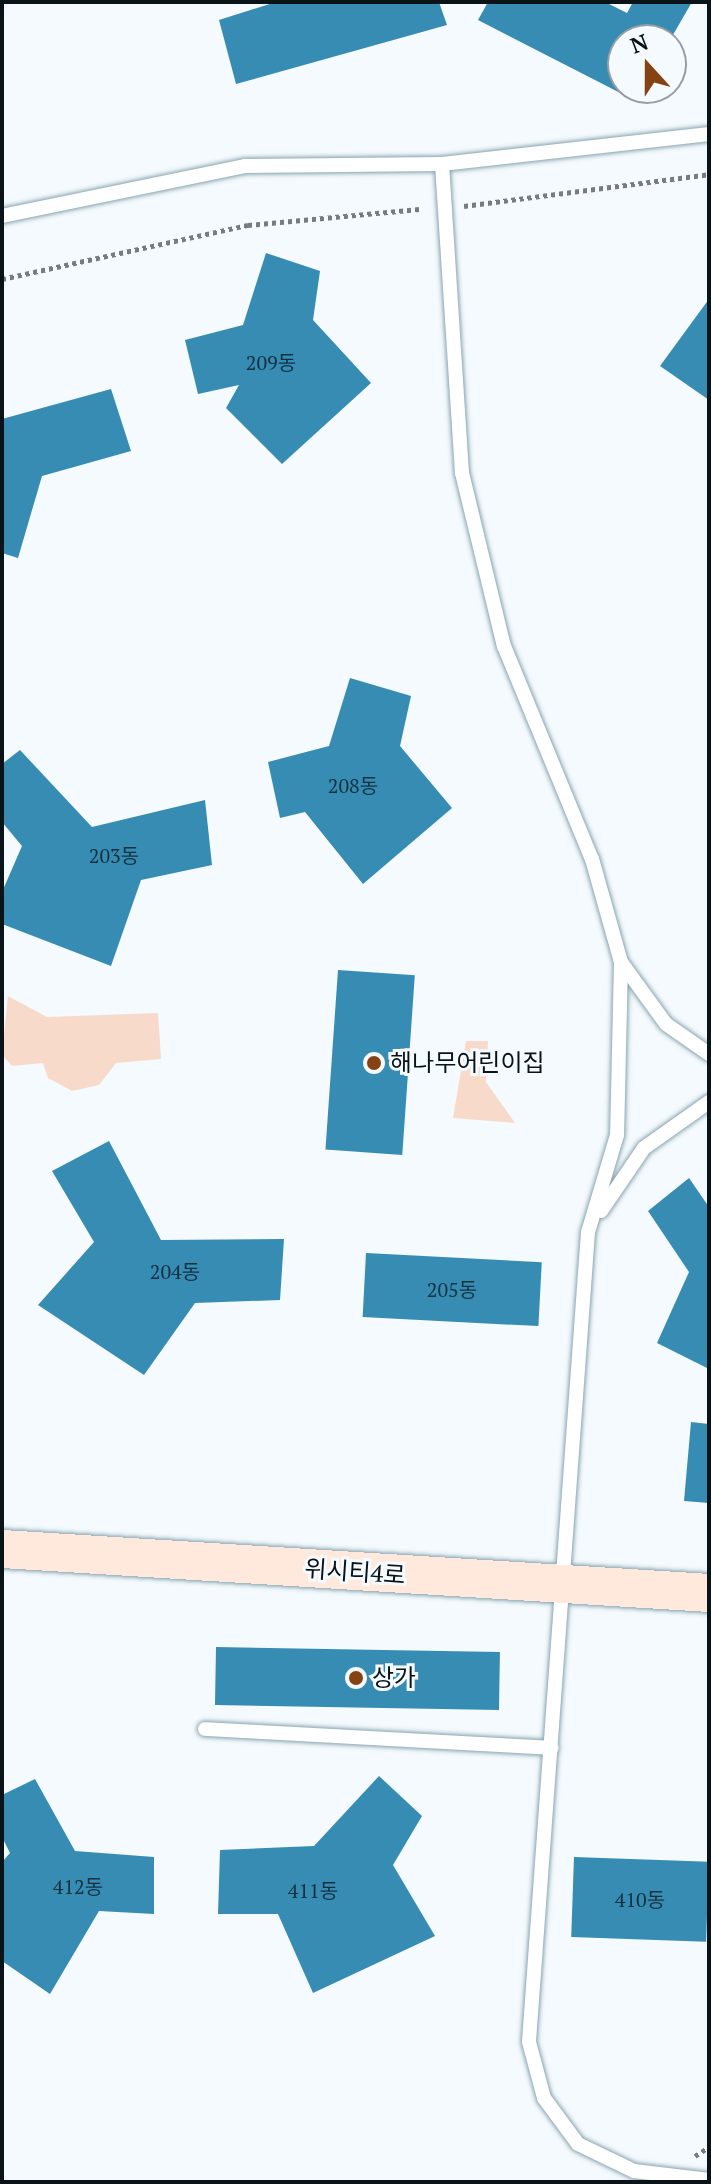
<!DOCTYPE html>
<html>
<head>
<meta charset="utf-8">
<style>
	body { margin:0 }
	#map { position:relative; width:711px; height:2184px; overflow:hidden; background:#f4fafd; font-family:"PT Serif","Noto Sans KR",serif }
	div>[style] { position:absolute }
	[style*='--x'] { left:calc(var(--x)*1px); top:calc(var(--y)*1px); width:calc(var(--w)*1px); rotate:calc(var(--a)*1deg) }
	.green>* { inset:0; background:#f8daca }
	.building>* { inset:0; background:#368cb3; transform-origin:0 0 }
	.path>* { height:5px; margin-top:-2.5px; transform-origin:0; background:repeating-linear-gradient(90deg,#757d81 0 4px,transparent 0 8px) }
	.roads { filter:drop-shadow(0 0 2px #89a4b2) drop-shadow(0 0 2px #89a4b2) }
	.lane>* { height:14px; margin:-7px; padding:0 7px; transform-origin:7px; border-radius:7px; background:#fff }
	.secondary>* { height:38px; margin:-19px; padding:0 19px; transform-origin:19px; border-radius:19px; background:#fee9dc }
	.dots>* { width:22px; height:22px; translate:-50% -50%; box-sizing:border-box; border:4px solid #f4fafd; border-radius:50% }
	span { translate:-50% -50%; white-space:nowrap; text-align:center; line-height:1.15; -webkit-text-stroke:6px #f4fafd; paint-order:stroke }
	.number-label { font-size:20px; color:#14313f }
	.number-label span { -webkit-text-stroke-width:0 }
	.poi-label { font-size:24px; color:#091318 }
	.left { translate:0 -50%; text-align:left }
	.street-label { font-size:24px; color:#091318 }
	.frame { position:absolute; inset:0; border:4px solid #091318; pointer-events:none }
	.north { position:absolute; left:607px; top:24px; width:80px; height:80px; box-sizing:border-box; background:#f4fafd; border:2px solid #969ea1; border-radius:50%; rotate:339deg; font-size:22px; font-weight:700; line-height:32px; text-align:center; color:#091318 }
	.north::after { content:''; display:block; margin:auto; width:28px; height:36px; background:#854212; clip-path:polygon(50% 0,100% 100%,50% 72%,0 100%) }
</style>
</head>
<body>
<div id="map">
	<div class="green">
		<div style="clip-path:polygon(8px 996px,47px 1017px,158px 1013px,161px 1059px,116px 1063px,99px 1085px,72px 1091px,48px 1078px,43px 1063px,12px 1066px,2px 1055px)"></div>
		<div style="clip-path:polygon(466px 1041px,488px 1041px,486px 1082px,515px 1123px,453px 1118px)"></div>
	</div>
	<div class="building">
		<div style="clip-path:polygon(276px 2px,439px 2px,447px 25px,236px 84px,219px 20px)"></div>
		<div style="clip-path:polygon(488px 2px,605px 2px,627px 13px,633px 2px,692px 2px,670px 40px,623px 40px,623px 88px,641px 88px,634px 100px,478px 20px)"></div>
		<div style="clip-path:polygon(266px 253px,320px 271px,313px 320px,371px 383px,282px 464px,226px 408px,239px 385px,198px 394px,185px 340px,243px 325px)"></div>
		<div style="clip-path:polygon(709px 299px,709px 400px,660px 366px)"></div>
		<div style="clip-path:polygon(111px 389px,131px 451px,42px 476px,18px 558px,2px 553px,2px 419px)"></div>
		<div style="clip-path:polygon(350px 678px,411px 696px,400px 746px,452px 808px,363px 884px,305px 812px,280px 818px,268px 762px,329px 746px)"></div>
		<div style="clip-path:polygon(20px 750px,92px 827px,205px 800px,212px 865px,141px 880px,111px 966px,2px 924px,2px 892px,22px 846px,2px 822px,2px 764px)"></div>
		<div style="left:338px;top:970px;width:77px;height:180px;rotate:4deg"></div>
		<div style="clip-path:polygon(109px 1141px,161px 1240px,284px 1239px,280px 1300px,195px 1303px,144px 1375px,38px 1305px,94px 1242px,52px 1171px)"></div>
		<div style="clip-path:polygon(689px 1178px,709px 1207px,709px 1369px,657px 1343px,689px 1272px,648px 1211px)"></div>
		<div style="left:366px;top:1253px;width:176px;height:64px;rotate:3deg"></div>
		<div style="clip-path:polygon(691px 1422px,709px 1424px,709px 1503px,684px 1501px)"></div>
		<div style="left:216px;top:1647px;width:284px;height:58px;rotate:1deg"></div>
		<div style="clip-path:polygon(379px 1776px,422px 1816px,393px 1865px,435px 1936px,313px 1993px,278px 1914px,218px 1914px,220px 1850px,314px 1846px)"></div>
		<div style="clip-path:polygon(35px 1779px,75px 1851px,154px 1857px,154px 1914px,99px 1911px,50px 1994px,2px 1961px,2px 1862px,10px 1853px,2px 1837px,2px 1795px)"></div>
		<div style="left:574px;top:1857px;width:135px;height:80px;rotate:2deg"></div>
	</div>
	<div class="path">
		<div style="--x:464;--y:206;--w:247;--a:-7.4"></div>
		<div style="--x:2;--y:279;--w:252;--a:-12.4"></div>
		<div style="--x:248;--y:225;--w:175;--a:-5.3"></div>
		<div style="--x:695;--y:2156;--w:17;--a:-33"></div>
	</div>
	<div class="roads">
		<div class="lane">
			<div style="--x:442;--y:164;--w:310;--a:86.3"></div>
			<div style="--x:462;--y:473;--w:178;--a:76.4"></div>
			<div style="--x:504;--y:646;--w:230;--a:67.6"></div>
			<div style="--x:592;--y:859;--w:107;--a:74.3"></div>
			<div style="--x:2;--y:216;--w:248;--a:-11.6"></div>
			<div style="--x:245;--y:166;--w:197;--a:-0.6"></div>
			<div style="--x:442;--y:164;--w:269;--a:-6.4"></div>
			<div style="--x:709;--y:1054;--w:52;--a:-145.1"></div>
			<div style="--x:666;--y:1024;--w:77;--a:-126"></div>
			<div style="--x:621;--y:962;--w:173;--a:91.3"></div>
			<div style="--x:617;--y:1135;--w:101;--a:106.6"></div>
			<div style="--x:588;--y:1232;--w:812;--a:94.17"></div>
			<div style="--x:529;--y:2042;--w:58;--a:75"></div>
			<div style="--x:544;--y:2098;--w:57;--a:53.5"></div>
			<div style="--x:578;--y:2144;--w:62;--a:25.7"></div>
			<div style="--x:634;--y:2171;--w:76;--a:6.8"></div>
			<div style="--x:601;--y:1211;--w:76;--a:-55.7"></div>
			<div style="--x:644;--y:1148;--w:80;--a:-35.3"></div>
			<div style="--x:205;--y:1729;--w:347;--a:3.1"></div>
		</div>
		<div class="secondary">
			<div style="--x:2;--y:1549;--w:708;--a:3.56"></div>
		</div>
	</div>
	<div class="dots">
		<div style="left:374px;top:1063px;background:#854212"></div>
		<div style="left:356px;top:1678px;background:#854212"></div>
	</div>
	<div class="number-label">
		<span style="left:271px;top:362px">209동</span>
		<span style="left:353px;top:785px">208동</span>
		<span style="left:114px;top:855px">203동</span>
		<span style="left:175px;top:1271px">204동</span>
		<span style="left:452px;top:1289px">205동</span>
		<span style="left:78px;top:1886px">412동</span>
		<span style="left:313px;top:1890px">411동</span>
		<span style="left:640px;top:1899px">410동</span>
	</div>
	<div class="poi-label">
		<span class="left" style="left:390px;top:1063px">해나무어린이집</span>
		<span class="left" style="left:372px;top:1678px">상가</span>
	</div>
	<div class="street-label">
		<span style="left:355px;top:1572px;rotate:4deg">위시티4로</span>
	</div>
	<div class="frame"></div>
	<div class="north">N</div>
</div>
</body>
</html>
